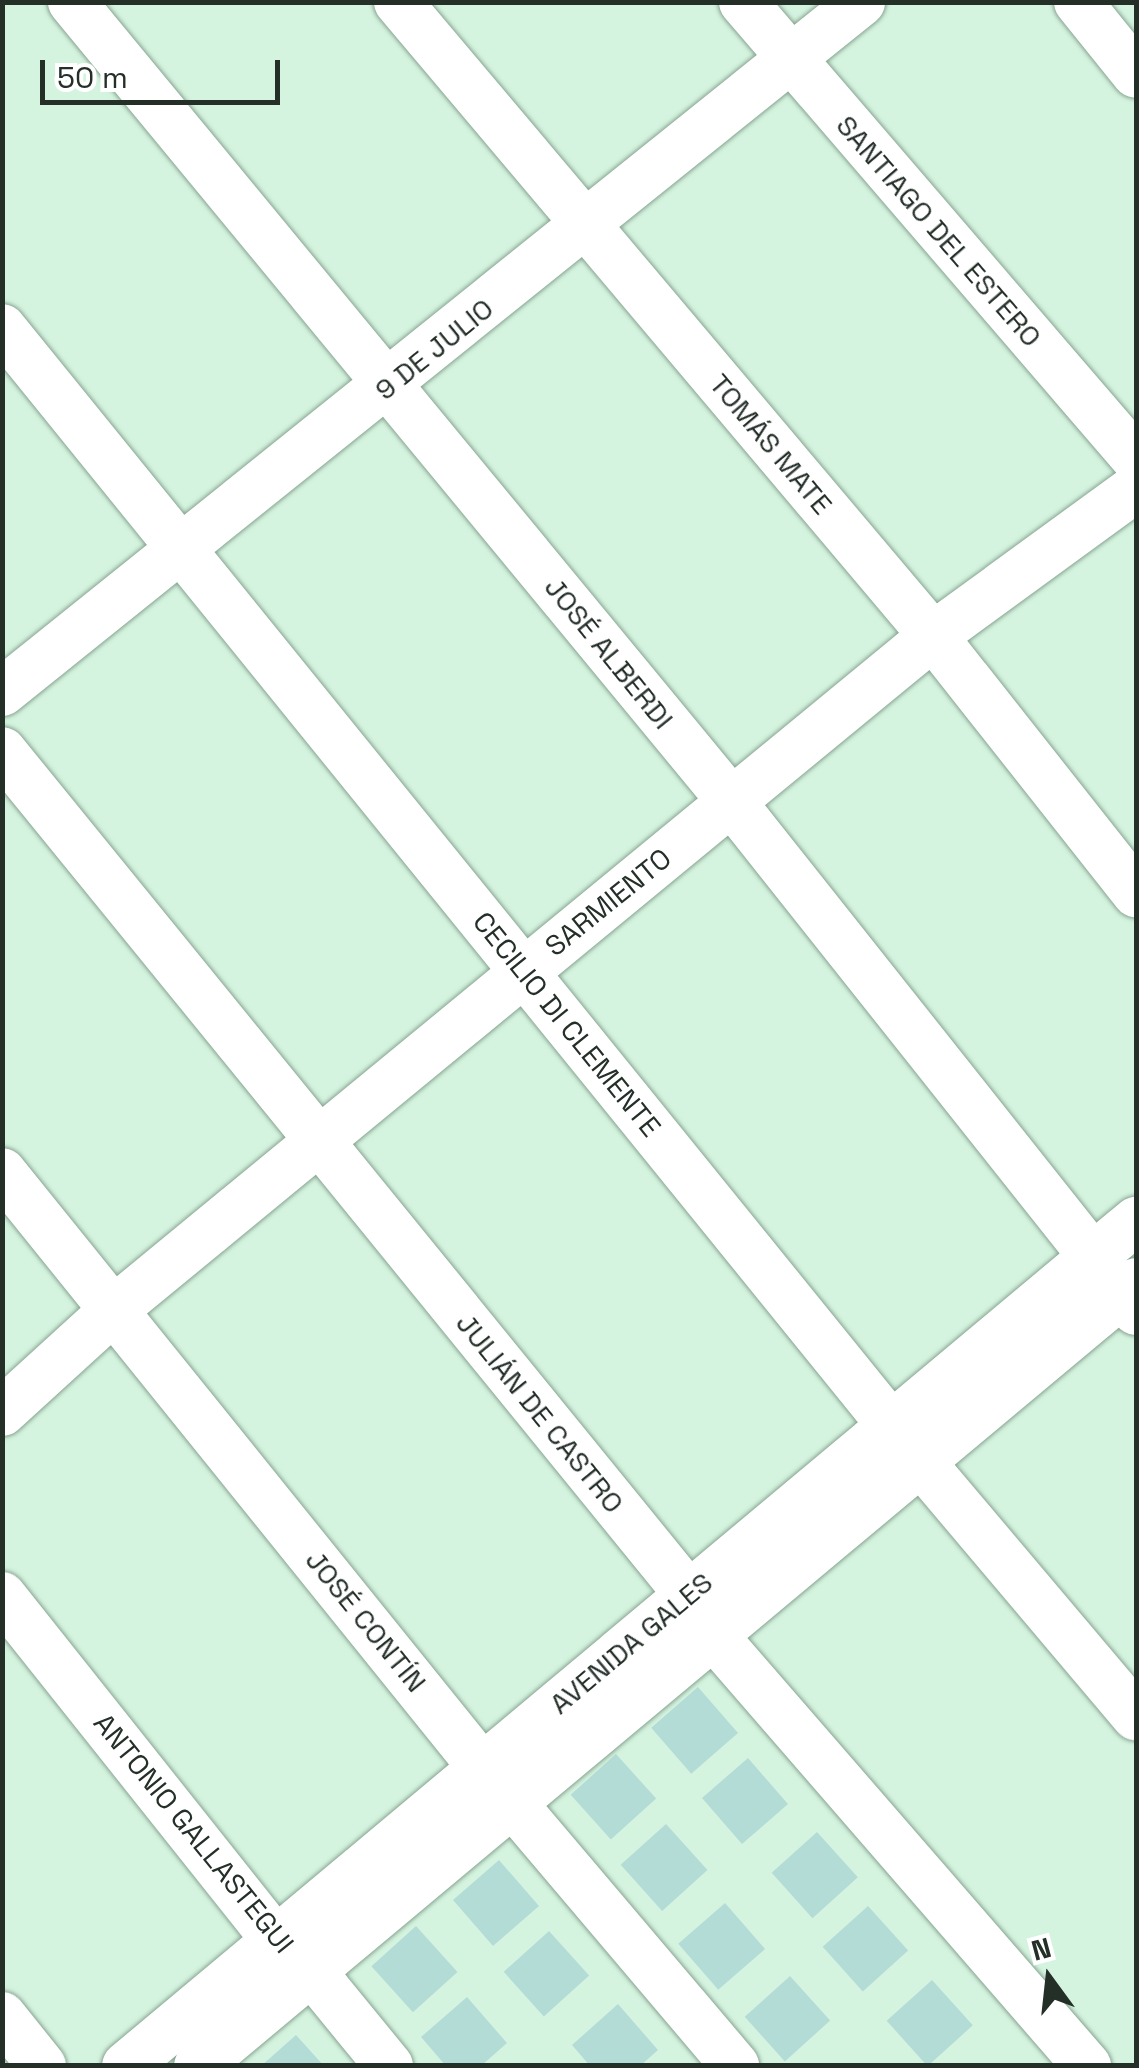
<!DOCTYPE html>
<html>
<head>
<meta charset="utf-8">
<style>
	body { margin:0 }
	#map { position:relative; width:1139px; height:2068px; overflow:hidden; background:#d5f4e0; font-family:"Space Grotesk",sans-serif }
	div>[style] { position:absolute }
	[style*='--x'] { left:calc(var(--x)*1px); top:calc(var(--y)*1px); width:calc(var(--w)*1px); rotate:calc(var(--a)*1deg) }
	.building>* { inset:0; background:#b4dcd6; transform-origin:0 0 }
	.roads { filter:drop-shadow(0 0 2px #87a491) drop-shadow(0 0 2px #87a491) }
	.minor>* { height:48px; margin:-24px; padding:0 24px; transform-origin:24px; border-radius:24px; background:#fff }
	span { translate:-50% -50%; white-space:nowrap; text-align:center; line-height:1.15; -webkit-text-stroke:9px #fff; paint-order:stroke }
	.street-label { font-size:28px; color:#242f28 }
	.frame { position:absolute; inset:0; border:5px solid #242f28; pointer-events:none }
	.north { position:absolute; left:999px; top:1928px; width:100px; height:100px; -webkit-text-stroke:8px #fff; paint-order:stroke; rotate:345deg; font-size:28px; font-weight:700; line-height:40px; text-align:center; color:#242f28 }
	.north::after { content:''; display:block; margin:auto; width:35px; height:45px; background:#242f28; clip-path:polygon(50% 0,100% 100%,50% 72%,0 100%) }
	.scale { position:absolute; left:40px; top:60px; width:240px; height:45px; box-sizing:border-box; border:5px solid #242f28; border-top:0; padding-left:12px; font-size:30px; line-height:35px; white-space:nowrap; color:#242f28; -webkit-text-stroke:8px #fff; paint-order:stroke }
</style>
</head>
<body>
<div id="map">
	<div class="building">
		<div style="left:698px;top:1687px;width:61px;height:62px;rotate:49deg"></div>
		<div style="left:616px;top:1754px;width:60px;height:61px;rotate:48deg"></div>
		<div style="left:748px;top:1758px;width:61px;height:61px;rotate:49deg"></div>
		<div style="left:666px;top:1824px;width:62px;height:61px;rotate:48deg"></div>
		<div style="left:817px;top:1832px;width:61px;height:61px;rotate:48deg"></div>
		<div style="left:499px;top:1860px;width:61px;height:61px;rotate:49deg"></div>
		<div style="left:725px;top:1903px;width:61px;height:62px;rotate:49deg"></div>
		<div style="left:868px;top:1906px;width:60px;height:61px;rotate:48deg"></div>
		<div style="left:416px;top:1926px;width:62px;height:60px;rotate:48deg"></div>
		<div style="left:549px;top:1931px;width:60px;height:61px;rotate:48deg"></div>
		<div style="left:790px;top:1976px;width:60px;height:61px;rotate:48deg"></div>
		<div style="left:932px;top:1980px;width:61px;height:61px;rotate:48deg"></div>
		<div style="clip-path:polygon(467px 1997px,507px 2043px,481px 2066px,446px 2066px,421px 2037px)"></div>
		<div style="clip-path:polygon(618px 2004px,658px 2050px,640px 2066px,590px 2066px,572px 2045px)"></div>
		<div style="clip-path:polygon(296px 2035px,324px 2066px,261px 2066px)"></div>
	</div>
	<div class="roads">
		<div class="minor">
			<div style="--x:72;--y:2;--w:1036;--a:50.48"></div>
			<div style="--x:731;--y:801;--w:651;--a:51.55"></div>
			<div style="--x:398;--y:2;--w:830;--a:49.84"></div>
			<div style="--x:933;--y:636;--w:328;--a:51.7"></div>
			<div style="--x:743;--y:2;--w:603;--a:49.31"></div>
			<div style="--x:1078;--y:2;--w:92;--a:51.1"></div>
			<div style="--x:2;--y:328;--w:1460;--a:50.98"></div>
			<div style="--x:921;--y:1462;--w:333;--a:49.8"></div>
			<div style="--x:2;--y:692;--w:1102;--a:-38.77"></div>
			<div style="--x:2;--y:751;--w:1088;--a:50.86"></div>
			<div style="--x:689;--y:1595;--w:47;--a:59"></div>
			<div style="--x:713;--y:1635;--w:571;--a:49.05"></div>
			<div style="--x:2;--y:1172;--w:763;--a:51.12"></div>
			<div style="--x:481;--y:1766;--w:393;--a:49.7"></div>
			<div style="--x:2;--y:1412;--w:154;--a:-42.4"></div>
			<div style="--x:116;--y:1308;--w:1058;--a:-39.44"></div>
			<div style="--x:933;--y:636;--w:251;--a:-36.1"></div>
			<div style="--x:2;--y:1596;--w:440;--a:51.5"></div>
			<div style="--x:276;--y:1940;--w:50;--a:41.7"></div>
			<div style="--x:313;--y:1973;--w:120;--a:50.7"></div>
			<div style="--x:2;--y:2016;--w:64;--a:51.3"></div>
			<div style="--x:126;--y:2066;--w:1317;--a:-39.92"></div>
			<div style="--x:198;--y:2066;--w:1222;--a:-39.89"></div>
		</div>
	</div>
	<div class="street-label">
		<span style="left:939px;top:231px;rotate:49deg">SANTIAGO DEL ESTERO</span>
		<span style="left:434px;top:349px;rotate:-39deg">9 DE JULIO</span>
		<span style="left:771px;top:444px;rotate:50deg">TOMÁS MATE</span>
		<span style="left:609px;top:653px;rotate:51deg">JOSÉ ALBERDI</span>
		<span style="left:608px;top:902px;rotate:-39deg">SARMIENTO</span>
		<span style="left:567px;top:1024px;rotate:51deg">CECILIO DI CLEMENTE</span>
		<span style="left:540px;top:1413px;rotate:51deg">JULIÁN DE CASTRO</span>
		<span style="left:366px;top:1621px;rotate:51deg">JOSÉ CONTÍN</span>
		<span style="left:631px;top:1643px;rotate:-40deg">AVENIDA GALES</span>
		<span style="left:194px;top:1833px;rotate:51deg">ANTONIO GALLASTEGUI</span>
	</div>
	<div class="frame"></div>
	<div class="north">N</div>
	<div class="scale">50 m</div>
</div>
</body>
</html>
